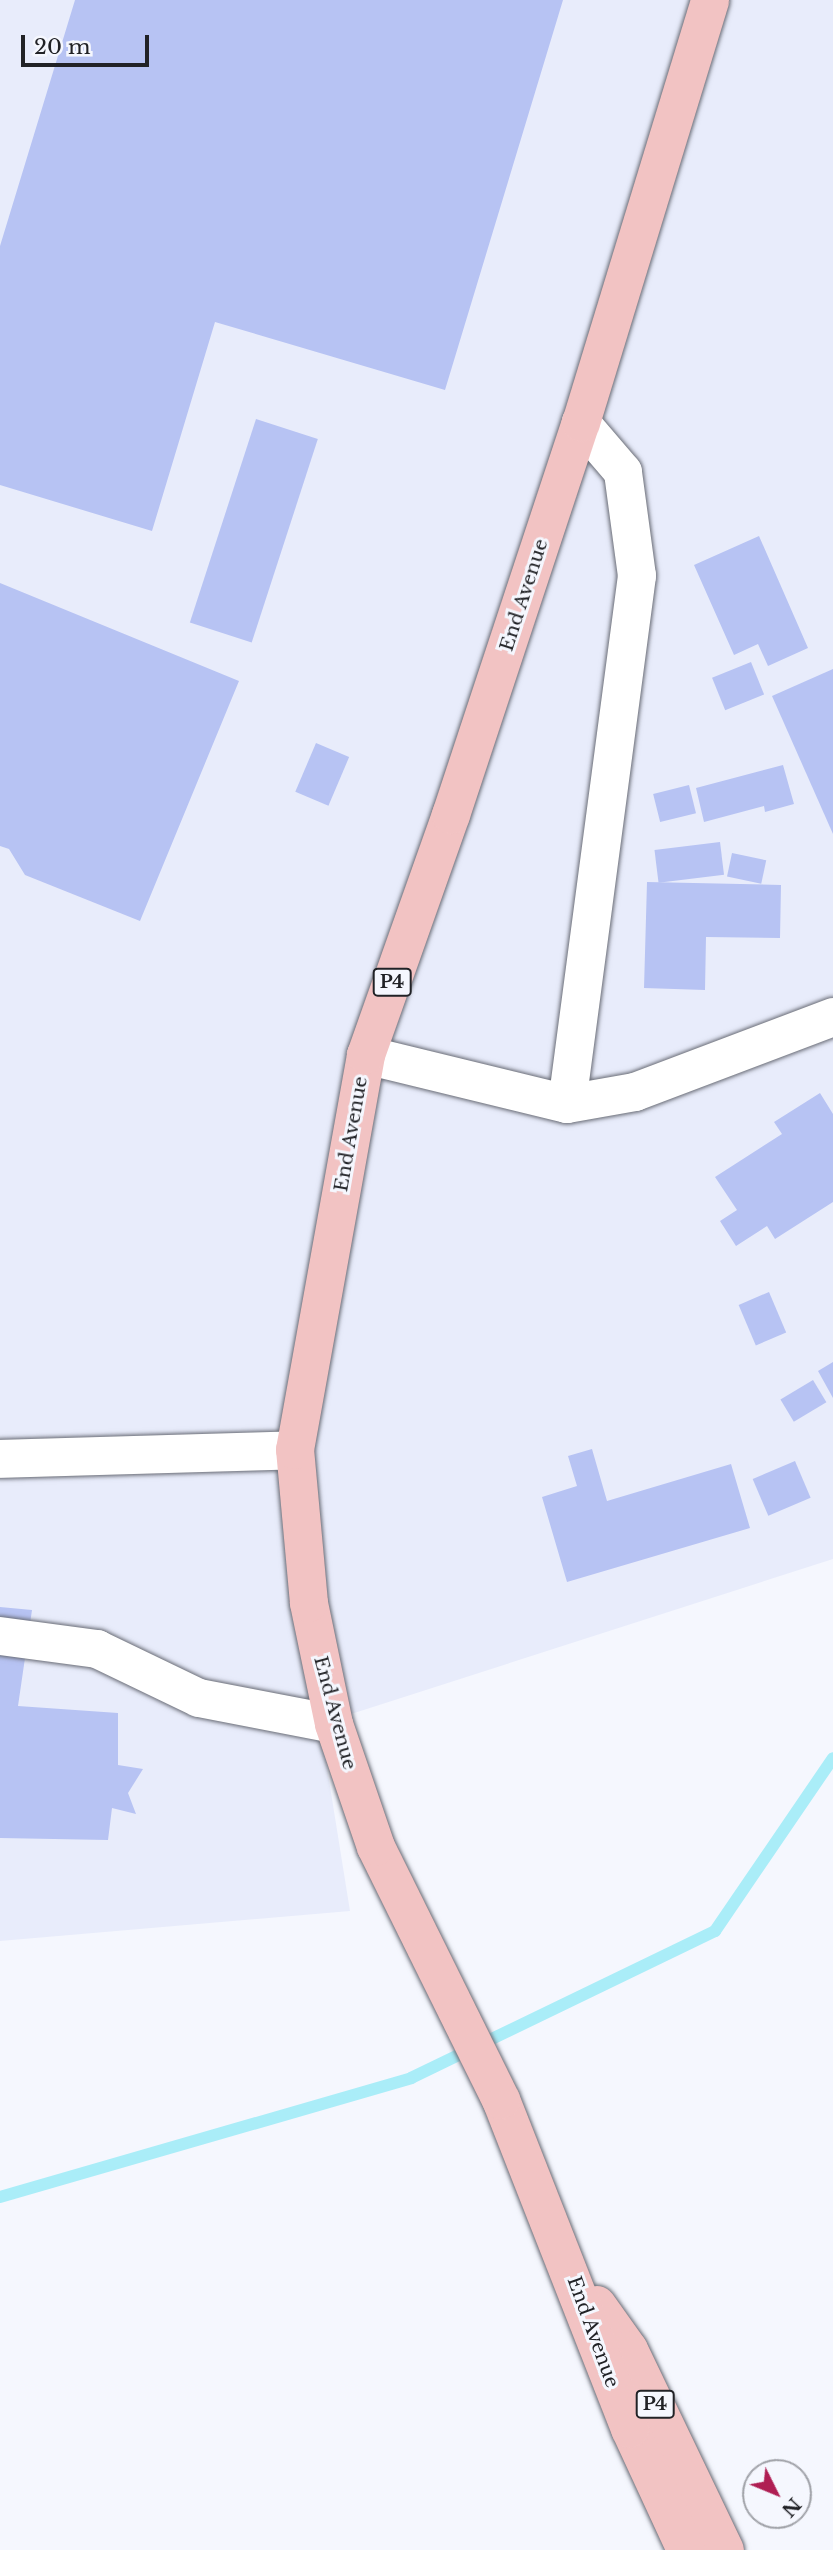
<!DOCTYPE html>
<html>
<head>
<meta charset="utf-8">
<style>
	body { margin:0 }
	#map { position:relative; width:833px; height:2550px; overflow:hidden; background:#f5f7fe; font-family:"Libre Baskerville",serif }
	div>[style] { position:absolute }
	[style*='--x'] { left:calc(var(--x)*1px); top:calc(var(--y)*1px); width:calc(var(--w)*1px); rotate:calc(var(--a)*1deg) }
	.built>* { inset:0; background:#e8ecfb }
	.stream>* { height:12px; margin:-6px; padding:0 6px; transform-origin:6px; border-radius:6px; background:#aaedf8 }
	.building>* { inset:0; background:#b7c3f3; transform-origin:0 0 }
	.roads { filter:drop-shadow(0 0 2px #696c76) drop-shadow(0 0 2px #696c76) }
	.minor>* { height:38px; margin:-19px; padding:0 19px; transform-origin:19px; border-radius:19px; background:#fff }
	.highway>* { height:38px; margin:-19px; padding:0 19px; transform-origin:19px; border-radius:19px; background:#f2c3c3 }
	span { translate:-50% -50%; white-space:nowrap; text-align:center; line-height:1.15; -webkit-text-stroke:6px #f5f7fe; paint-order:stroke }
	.shield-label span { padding:2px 5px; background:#f5f7fe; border:2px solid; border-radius:5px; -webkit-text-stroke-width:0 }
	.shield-label { font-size:18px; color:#212226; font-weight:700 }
	.street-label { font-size:19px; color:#212226 }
	.north { position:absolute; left:742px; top:2459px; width:70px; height:70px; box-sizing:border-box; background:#f5f7fe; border:2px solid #a0a2a8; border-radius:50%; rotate:133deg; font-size:19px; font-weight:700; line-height:28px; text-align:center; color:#212226 }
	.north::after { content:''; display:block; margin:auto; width:24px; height:32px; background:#af1e53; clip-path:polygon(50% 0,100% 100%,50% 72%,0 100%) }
	.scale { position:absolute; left:21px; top:35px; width:128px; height:32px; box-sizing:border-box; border:4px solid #212226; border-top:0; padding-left:9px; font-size:21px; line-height:24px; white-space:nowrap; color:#212226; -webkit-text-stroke:5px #f5f7fe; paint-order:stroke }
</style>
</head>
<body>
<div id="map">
	<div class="built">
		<div style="clip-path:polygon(0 0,833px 0,833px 1559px,320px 1724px,350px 1911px,0 1941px)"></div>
	</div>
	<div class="stream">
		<div style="--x:0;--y:2197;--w:428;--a:-16.1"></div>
		<div style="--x:411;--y:2078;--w:338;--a:-25.8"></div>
		<div style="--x:715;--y:1931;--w:209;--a:-55.7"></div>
	</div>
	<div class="building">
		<div style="clip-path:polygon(75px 0,563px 0,445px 390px,215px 322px,152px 531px,0 485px,0 246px)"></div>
		<div style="left:256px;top:419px;width:65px;height:214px;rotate:18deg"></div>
		<div style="clip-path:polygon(759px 536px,808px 648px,768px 666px,758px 644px,734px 655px,694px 565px)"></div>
		<div style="clip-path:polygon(0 583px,239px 681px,140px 921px,25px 875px,9px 849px,0 846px)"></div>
		<div style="left:751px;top:662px;width:35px;height:42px;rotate:68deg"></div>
		<div style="clip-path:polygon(833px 669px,833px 834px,772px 696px)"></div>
		<div style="left:316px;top:743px;width:36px;height:53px;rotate:23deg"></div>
		<div style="clip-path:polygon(783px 765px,794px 804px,765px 812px,764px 806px,704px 822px,696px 788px)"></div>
		<div style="left:689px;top:785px;width:29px;height:37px;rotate:76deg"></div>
		<div style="left:720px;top:842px;width:33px;height:66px;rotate:83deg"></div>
		<div style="left:732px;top:853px;width:35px;height:24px;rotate:12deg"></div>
		<div style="clip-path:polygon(647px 882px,781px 885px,780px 938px,706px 937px,705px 990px,644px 988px)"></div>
		<div style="clip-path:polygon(820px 1093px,833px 1114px,833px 1202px,775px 1239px,767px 1226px,736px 1246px,720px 1221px,737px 1210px,715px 1177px,782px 1134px,774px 1122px)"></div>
		<div style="left:769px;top:1292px;width:44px;height:33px;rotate:67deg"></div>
		<div style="clip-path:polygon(833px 1362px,833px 1398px,818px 1371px)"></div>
		<div style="left:813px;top:1380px;width:26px;height:38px;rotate:59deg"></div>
		<div style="clip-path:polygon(592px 1449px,607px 1501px,731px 1464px,750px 1528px,567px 1582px,542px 1497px,577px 1486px,568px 1456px)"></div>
		<div style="left:795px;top:1461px;width:40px;height:46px;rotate:67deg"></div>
		<div style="clip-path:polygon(0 1607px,32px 1610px,18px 1706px,118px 1713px,118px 1765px,143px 1769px,128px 1793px,136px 1814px,112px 1808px,108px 1840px,0 1838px)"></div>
	</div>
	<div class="roads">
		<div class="minor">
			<div style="--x:366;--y:1055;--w:207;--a:13.7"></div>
			<div style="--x:567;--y:1104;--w:69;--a:-10"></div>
			<div style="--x:635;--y:1092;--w:212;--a:-20.7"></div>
			<div style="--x:567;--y:1104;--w:533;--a:-82.45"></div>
			<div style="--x:637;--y:576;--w:105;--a:-97.7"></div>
			<div style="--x:623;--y:472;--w:65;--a:-130.6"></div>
			<div style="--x:0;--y:1459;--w:295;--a:-1.7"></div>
			<div style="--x:0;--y:1636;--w:98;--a:7.6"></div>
			<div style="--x:97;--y:1649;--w:113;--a:25.7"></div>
			<div style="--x:199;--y:1698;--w:137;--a:10.9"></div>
		</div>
		<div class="highway">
			<div style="--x:597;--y:2305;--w:55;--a:54.6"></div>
			<div style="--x:629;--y:2350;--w:222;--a:64.4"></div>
			<div style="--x:686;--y:2550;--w:133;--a:-114.8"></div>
			<div style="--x:630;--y:2429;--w:353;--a:-111.4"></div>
			<div style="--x:501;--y:2100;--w:282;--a:-116.3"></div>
			<div style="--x:376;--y:1847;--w:130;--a:-108.9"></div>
			<div style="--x:334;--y:1724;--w:124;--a:-101.7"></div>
			<div style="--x:309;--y:1603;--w:154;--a:-95.2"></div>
			<div style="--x:295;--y:1450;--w:401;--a:-79.8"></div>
			<div style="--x:366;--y:1055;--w:255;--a:-70.5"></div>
			<div style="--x:451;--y:815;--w:413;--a:-71.7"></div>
			<div style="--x:581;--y:423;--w:442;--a:-73"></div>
		</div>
	</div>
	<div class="shield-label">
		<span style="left:392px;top:982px">P4</span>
		<span style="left:655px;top:2404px">P4</span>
	</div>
	<div class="street-label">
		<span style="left:524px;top:595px;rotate:-72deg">End Avenue</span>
		<span style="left:351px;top:1134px;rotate:-80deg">End Avenue</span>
		<span style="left:335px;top:1713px;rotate:75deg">End Avenue</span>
		<span style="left:593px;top:2332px;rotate:70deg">End Avenue</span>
	</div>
	<div class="north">N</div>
	<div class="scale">20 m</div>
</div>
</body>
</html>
